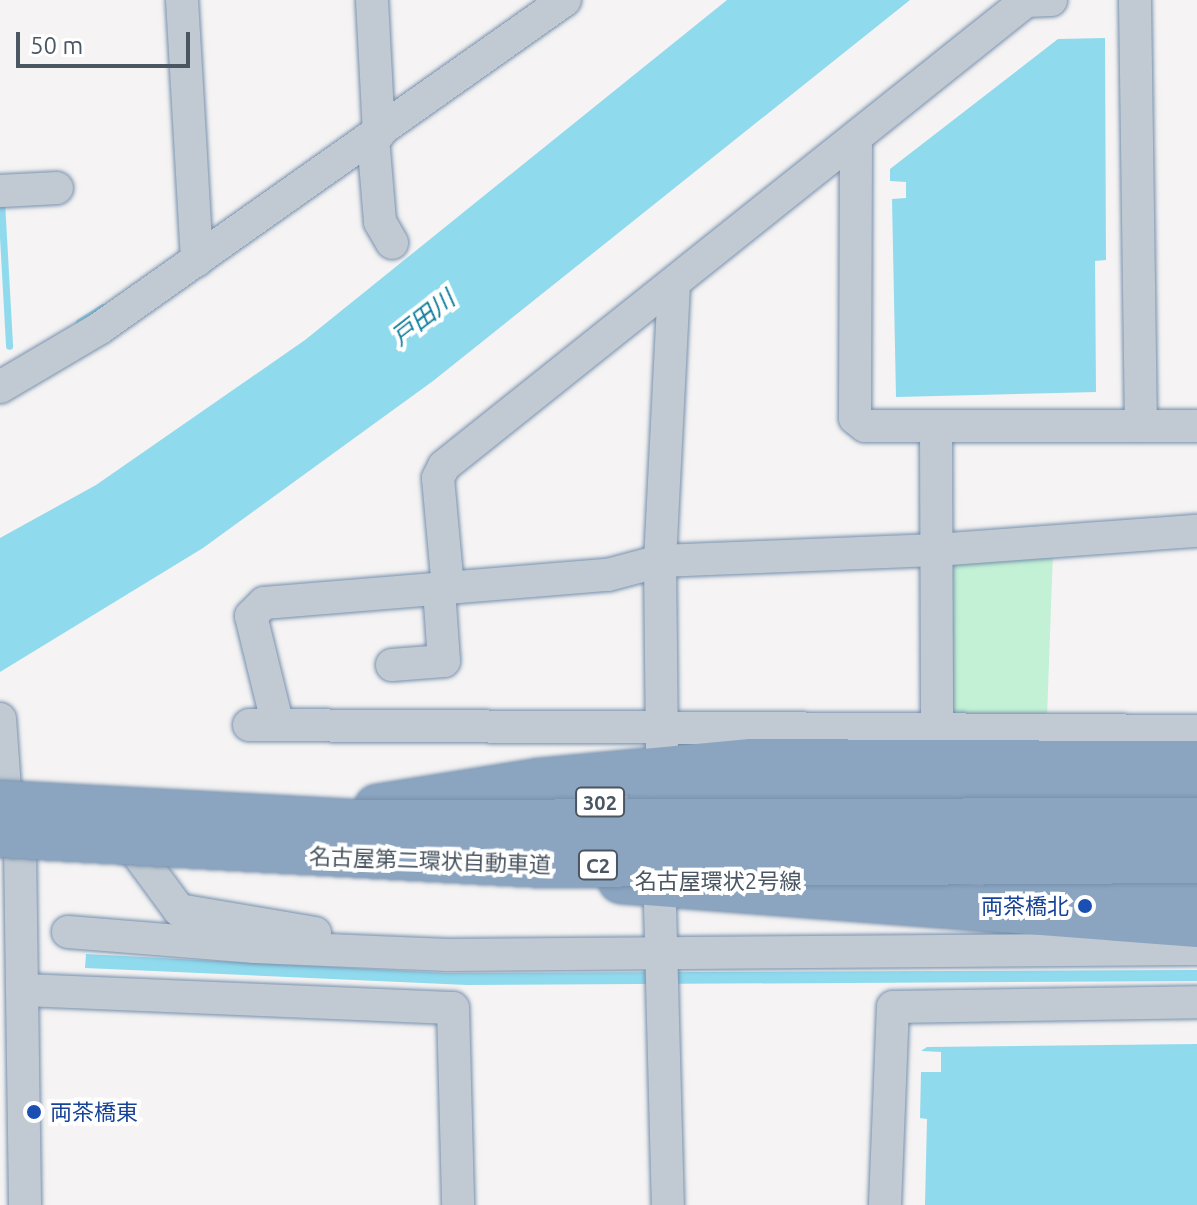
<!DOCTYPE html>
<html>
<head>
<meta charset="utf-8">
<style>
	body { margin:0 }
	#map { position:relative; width:1197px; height:1205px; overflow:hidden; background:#f5f3f3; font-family:Ubuntu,"Noto Sans JP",sans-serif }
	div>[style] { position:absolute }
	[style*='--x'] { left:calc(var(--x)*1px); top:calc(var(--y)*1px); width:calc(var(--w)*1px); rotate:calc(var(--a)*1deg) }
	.green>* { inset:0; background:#c3f1d5 }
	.water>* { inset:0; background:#90daee }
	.stream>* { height:7px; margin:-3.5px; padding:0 3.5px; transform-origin:3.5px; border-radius:3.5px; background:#90daee }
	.roads { filter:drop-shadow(0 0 2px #7690ad) drop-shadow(0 0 2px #7690ad) }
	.minor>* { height:32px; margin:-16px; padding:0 16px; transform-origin:16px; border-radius:16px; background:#c1cad2 }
	.highway>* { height:44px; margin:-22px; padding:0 22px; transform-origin:22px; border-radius:22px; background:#8ba5c1 }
	.bridges { filter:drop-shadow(0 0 2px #7690ad) drop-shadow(0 0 2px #7690ad) }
	.highway-bridge>* { height:44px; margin:-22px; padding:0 22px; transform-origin:22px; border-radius:22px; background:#8ba5c1 }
	.dots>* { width:22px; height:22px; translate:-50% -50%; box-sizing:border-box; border:4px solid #fff; border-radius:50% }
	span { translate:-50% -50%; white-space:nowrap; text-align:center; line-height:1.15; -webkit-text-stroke:8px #fff; paint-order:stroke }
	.shield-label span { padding:2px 6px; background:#fff; border:2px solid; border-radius:6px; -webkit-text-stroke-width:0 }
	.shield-label { font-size:20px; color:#4a5661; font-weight:700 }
	.street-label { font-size:22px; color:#4a5661 }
	.transit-label { font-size:22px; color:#164399 }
	.right { translate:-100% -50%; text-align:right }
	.left { translate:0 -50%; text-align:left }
	.water-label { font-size:24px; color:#0c7c9b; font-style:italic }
	.scale { position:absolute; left:16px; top:32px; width:174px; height:36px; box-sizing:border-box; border:4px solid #4a5661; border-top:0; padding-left:10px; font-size:24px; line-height:28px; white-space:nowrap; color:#4a5661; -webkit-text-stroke:6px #fff; paint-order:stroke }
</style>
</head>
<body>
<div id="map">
	<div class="green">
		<div style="clip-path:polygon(1053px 552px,1047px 717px,958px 717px,950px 710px,950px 569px,958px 560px)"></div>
	</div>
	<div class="water">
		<div style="clip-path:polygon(727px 0,910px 0,433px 381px,203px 548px,0 672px,0 538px,96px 485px,305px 340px)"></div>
		<div style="clip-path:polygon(1105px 38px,1106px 260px,1095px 261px,1096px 392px,896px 397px,892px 199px,906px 198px,906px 182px,890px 181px,890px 169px,1058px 39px)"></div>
		<div style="clip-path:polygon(86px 954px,447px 973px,1197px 970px,1197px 981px,467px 985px,85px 968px)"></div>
		<div style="clip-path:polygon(1197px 1044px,1197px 1205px,925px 1205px,927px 1119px,920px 1118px,921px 1072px,941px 1072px,941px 1052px,921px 1051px,927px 1047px)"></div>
	</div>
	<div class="stream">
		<div style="--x:1;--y:201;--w:145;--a:86.8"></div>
		<div style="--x:79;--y:322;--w:28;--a:-32"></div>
	</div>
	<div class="roads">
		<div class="minor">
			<div style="--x:182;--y:0;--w:261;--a:86.7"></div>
			<div style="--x:372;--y:0;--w:134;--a:87"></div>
			<div style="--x:1135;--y:0;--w:426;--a:89.2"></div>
			<div style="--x:373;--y:138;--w:84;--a:85.2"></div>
			<div style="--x:380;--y:222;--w:24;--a:60"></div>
			<div style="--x:856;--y:138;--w:280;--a:90.2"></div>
			<div style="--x:855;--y:418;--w:13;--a:39"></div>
			<div style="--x:865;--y:426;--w:332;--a:0"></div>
			<div style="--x:0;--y:191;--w:57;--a:-3"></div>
			<div style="--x:0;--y:387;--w:116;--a:-30.5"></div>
			<div style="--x:100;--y:328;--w:569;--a:-35.2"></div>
			<div style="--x:936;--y:426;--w:307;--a:89.8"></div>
			<div style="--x:448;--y:588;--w:110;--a:-95.2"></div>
			<div style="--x:438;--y:478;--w:13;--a:-63"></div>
			<div style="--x:444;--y:466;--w:745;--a:-38.62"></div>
			<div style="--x:1026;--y:1;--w:25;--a:-2"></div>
			<div style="--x:392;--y:665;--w:52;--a:-4.4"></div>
			<div style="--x:444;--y:661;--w:72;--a:-94"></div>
			<div style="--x:0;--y:719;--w:69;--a:85.9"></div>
			<div style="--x:5;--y:788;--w:61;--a:75.7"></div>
			<div style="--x:20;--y:847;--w:358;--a:89.2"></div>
			<div style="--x:277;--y:722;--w:109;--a:-103.8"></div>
			<div style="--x:251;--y:616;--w:18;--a:-45"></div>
			<div style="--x:264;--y:603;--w:345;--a:-4.7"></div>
			<div style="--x:608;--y:575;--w:54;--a:-15.1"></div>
			<div style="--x:660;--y:561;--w:276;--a:-2.3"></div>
			<div style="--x:936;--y:550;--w:262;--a:-4.2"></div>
			<div style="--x:249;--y:725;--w:948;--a:0.36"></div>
			<div style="--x:662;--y:750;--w:189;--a:-90.6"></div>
			<div style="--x:660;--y:561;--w:277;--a:-87.1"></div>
			<div style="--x:137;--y:853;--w:71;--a:53.6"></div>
			<div style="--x:179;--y:910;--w:138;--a:9.6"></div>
			<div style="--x:660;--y:905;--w:300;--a:88.5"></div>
			<div style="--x:68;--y:932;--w:188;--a:4.6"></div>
			<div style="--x:255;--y:947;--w:193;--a:2.4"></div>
			<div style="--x:448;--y:955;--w:749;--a:-0.46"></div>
			<div style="--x:23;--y:990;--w:430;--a:2.4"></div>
			<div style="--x:453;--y:1008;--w:197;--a:88.5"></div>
			<div style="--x:885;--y:1205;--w:198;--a:-87.7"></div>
			<div style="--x:893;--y:1007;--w:304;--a:-0.9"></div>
		</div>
		<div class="highway">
			<div style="--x:651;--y:801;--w:546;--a:-0.42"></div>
			<div style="--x:377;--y:807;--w:164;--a:-9.1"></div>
			<div style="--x:539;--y:781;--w:213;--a:-5.4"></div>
			<div style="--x:751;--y:761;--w:446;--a:0.3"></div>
			<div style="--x:621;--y:881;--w:578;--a:4.37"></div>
			<div style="--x:1008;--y:882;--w:189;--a:2.1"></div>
		</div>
	</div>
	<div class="bridges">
		<div class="highway-bridge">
			<div style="--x:0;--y:803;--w:354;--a:3.1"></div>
			<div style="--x:353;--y:822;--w:844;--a:-0.14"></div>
			<div style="--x:0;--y:835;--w:542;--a:3.17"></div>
			<div style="--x:541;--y:865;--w:656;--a:-0.35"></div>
		</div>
	</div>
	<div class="dots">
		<div style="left:1085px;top:906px;background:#1a4fb4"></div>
		<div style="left:34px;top:1112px;background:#1a4fb4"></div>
	</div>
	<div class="shield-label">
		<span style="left:600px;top:802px">302</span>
		<span style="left:598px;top:865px">C2</span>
	</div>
	<div class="street-label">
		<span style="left:430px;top:860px;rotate:2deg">名古屋第二環状自動車道</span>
		<span style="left:718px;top:881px">名古屋環状2号線</span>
	</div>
	<div class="transit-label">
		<span class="right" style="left:1069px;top:906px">両茶橋北</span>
		<span class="left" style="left:50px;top:1112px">両茶橋東</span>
	</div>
	<div class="water-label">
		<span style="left:423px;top:318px;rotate:-38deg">戸田川</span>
	</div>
	<div class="scale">50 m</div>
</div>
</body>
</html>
